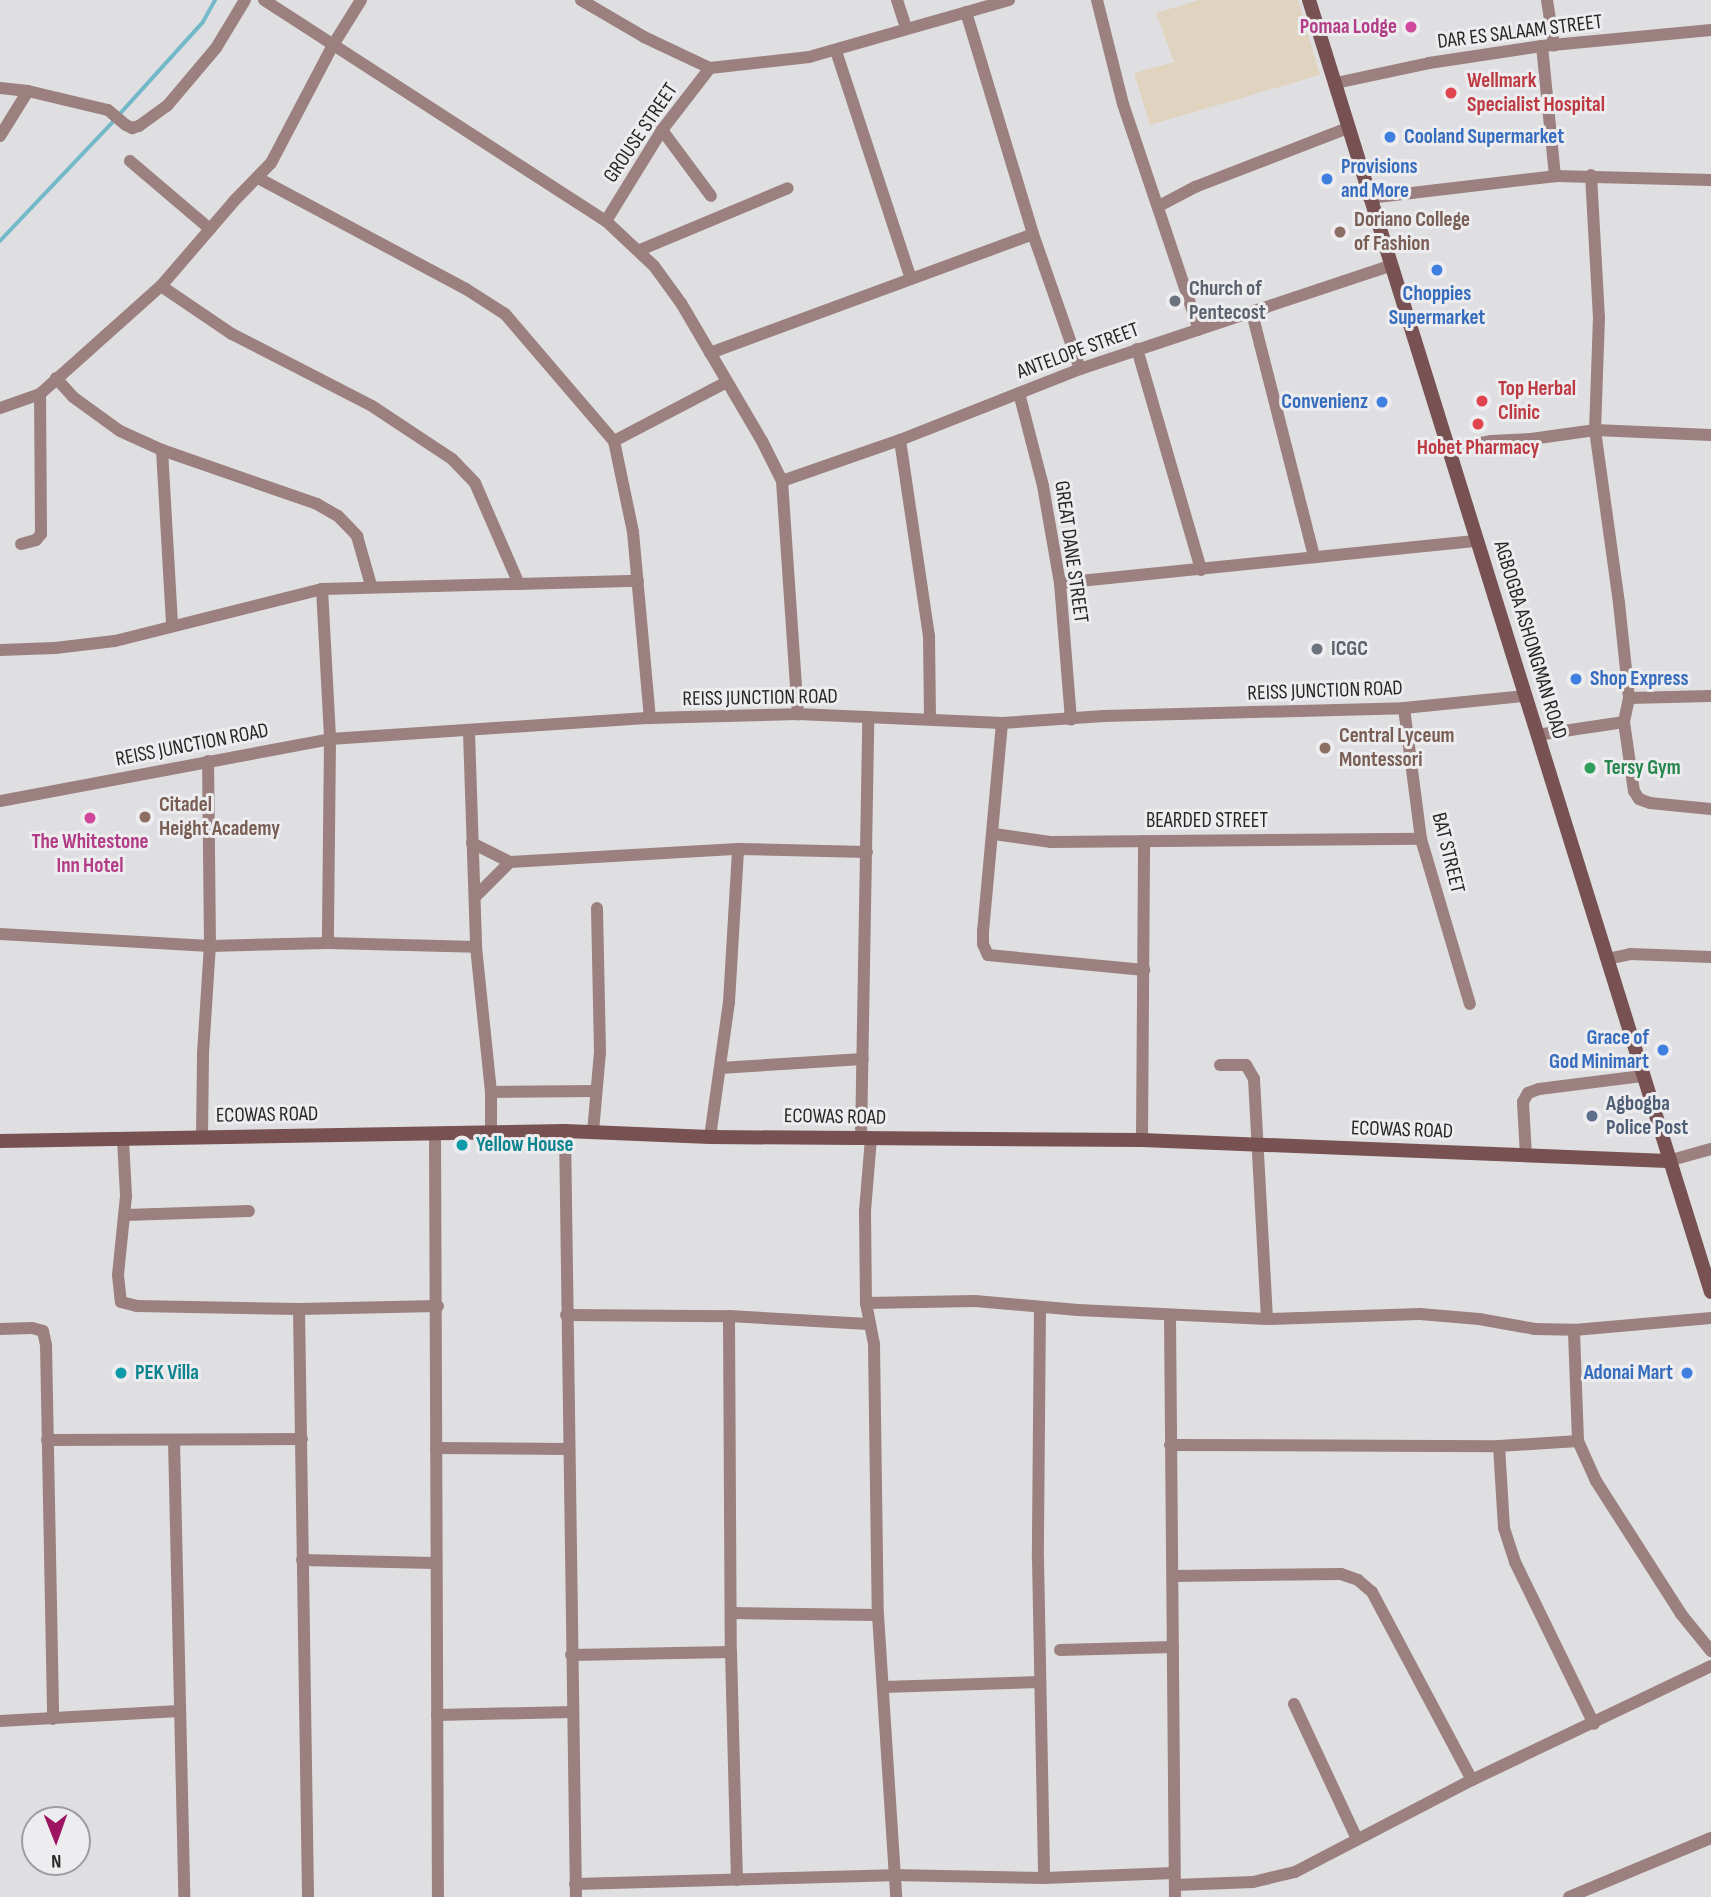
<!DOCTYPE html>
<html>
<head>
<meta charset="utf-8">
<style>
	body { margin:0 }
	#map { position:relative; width:1711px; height:1897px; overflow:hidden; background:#dfdfe2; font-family:"Sofia Sans Condensed",sans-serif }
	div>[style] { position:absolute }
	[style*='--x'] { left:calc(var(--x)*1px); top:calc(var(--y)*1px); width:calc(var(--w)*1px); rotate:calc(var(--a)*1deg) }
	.commercial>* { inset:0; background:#e0d4c0 }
	.stream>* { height:3.5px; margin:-1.75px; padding:0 1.75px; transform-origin:1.75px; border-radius:1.75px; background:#74b9ca }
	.street>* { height:12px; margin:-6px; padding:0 6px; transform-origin:6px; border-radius:6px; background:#9b807f }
	.secondary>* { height:14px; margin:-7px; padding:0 7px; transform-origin:7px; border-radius:7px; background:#785252 }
	.dots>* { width:19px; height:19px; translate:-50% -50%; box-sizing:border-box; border:4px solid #edecef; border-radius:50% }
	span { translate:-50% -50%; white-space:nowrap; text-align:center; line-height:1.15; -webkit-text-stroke:6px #edecef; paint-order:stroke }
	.hotel-label { font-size:21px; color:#b23c85; font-weight:700 }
	.right { translate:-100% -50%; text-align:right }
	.street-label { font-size:21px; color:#272728 }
	.health-label { font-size:21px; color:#be3a42; font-weight:700 }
	.left { translate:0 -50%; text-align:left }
	.shop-label { font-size:21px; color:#366cbe; font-weight:700 }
	.education-label { font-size:21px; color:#785e54; font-weight:700 }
	.worship-label { font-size:21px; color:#5b616d; font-weight:700 }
	.leisure-label { font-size:21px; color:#27864d; font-weight:700 }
	.service-label { font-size:21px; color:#4e5e75; font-weight:700 }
	.culture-label { font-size:21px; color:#0d838f; font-weight:700 }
	.north { position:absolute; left:21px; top:1806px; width:70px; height:70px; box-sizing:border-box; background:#edecef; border:2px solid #9e9d9f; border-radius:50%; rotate:179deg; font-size:19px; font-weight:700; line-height:28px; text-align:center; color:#272728 }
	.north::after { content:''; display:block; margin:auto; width:24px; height:32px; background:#9f1460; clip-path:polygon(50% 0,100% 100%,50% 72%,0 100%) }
</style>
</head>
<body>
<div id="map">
	<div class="commercial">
		<div style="clip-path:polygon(1199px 0,1298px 0,1320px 75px,1150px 125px,1134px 73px,1174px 62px,1156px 13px)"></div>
	</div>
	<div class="stream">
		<div style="--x:119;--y:115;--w:125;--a:-47.9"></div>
		<div style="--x:203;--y:22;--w:25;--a:-61"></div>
		<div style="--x:0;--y:241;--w:166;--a:-46.5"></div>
	</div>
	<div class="street">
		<div style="--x:264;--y:0;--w:407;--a:32.9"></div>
		<div style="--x:606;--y:221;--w:66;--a:43.2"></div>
		<div style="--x:654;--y:266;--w:46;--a:53.9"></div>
		<div style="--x:681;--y:303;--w:160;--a:59.6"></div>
		<div style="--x:762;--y:441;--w:45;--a:63.4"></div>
		<div style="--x:782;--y:481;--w:234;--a:86.1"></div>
		<div style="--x:581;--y:0;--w:73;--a:30.4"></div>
		<div style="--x:644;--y:37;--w:73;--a:25.2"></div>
		<div style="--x:710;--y:68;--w:100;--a:-6.3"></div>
		<div style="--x:809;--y:57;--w:208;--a:-15.9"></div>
		<div style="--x:897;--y:0;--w:28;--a:72"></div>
		<div style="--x:1097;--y:0;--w:107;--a:76"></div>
		<div style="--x:1123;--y:104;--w:238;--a:71.4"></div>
		<div style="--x:1547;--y:0;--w:46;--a:81.2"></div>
		<div style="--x:966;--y:12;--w:232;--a:73.2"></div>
		<div style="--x:1033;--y:234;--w:143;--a:70.8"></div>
		<div style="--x:1542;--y:46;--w:131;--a:84.3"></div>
		<div style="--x:836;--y:51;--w:240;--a:71.8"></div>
		<div style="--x:1336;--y:83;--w:95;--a:-12.1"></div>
		<div style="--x:1429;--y:63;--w:114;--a:-8.6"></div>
		<div style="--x:1542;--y:46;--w:170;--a:-5.4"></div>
		<div style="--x:0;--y:88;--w:28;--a:6"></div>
		<div style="--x:28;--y:91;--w:82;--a:13.4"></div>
		<div style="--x:108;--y:110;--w:23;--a:40"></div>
		<div style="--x:126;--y:125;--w:7;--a:27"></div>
		<div style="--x:132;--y:128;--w:7;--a:-16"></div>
		<div style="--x:139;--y:126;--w:34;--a:-36"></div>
		<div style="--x:167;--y:106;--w:76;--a:-49.8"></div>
		<div style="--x:216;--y:48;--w:56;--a:-58.9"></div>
		<div style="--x:662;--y:130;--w:82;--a:53.4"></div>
		<div style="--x:0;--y:136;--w:53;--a:-58.1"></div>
		<div style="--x:130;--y:161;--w:105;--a:40.4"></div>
		<div style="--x:1591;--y:175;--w:142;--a:86.8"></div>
		<div style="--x:1599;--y:317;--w:113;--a:92"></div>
		<div style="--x:1595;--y:430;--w:175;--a:82.1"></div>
		<div style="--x:1619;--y:603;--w:96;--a:84"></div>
		<div style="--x:1629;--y:698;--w:25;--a:102"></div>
		<div style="--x:1624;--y:722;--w:70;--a:81.8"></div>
		<div style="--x:1634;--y:791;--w:9;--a:58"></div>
		<div style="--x:1639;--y:799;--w:12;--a:20"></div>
		<div style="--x:1650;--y:803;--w:61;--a:5.6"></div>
		<div style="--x:258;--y:178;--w:236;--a:28.1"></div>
		<div style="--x:466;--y:289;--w:46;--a:32.7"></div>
		<div style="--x:505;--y:314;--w:167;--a:49.4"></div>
		<div style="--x:614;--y:441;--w:93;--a:78.2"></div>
		<div style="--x:633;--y:532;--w:187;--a:84.8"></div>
		<div style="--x:1369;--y:198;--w:187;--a:-6.7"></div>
		<div style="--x:1555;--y:176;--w:156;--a:1.5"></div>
		<div style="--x:1159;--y:206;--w:41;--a:-27.8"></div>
		<div style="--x:1195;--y:187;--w:164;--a:-21.1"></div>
		<div style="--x:606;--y:221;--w:107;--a:-58.4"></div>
		<div style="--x:662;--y:130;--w:78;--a:-52.3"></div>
		<div style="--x:640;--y:250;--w:160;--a:-22.7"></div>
		<div style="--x:161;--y:286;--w:86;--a:34.1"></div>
		<div style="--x:232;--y:334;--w:157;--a:27.2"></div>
		<div style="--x:372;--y:406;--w:96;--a:33.5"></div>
		<div style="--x:452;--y:459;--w:33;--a:46"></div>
		<div style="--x:475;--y:483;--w:110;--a:66.5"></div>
		<div style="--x:1252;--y:313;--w:252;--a:75.7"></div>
		<div style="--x:1137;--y:349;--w:230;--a:73.8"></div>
		<div style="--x:710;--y:353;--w:344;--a:-20.2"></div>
		<div style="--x:56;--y:378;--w:25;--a:48"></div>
		<div style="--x:73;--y:397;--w:58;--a:35.9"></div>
		<div style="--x:120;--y:431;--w:46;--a:24.3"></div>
		<div style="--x:162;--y:450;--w:164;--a:19.2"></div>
		<div style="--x:317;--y:504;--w:24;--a:30"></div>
		<div style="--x:338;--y:516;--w:28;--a:46"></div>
		<div style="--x:357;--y:536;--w:51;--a:74.1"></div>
		<div style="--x:1019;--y:393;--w:96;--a:75.5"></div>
		<div style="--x:1043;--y:486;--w:98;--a:80.1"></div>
		<div style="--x:1060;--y:583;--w:137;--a:85.4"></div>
		<div style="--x:0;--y:408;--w:42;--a:-19.3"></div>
		<div style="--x:40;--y:394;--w:162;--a:-41.8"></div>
		<div style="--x:161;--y:286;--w:112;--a:-49.3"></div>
		<div style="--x:234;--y:201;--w:53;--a:-45.8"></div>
		<div style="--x:271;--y:163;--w:133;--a:-62.3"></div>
		<div style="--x:333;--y:45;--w:53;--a:-58.1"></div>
		<div style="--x:900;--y:440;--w:198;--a:81.6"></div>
		<div style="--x:929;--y:636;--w:82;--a:89.3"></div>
		<div style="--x:614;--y:441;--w:127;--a:-27.6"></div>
		<div style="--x:1449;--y:449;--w:43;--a:-10.8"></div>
		<div style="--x:1491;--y:441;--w:40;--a:-2.9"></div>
		<div style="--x:1531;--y:439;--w:65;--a:-8"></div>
		<div style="--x:1595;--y:430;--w:116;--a:2.5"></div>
		<div style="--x:162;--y:450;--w:176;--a:86.7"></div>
		<div style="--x:782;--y:481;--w:125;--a:-19.2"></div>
		<div style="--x:900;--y:440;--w:193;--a:-21.5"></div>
		<div style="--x:1080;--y:369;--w:327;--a:-18.4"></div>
		<div style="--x:21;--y:544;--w:16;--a:-15"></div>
		<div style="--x:36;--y:540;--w:8;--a:-50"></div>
		<div style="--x:41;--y:534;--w:140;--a:-90.4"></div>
		<div style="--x:1060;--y:583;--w:419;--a:-5.8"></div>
		<div style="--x:322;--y:589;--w:150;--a:86.9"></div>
		<div style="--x:330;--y:739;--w:204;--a:90.6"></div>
		<div style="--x:0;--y:650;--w:55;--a:-2.1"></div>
		<div style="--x:55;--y:648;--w:60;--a:-6.7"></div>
		<div style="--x:115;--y:641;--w:213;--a:-14.1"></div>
		<div style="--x:322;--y:589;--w:316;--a:-1.5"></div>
		<div style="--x:1629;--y:698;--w:82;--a:-1.4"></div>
		<div style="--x:1404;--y:708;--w:132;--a:82.6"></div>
		<div style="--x:1421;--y:839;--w:172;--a:73.5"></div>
		<div style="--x:1002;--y:723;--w:208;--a:95.2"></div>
		<div style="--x:983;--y:930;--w:14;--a:90"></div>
		<div style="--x:983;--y:944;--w:12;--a:66"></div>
		<div style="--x:988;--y:955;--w:157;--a:5.5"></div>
		<div style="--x:469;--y:732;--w:215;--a:88.1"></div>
		<div style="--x:476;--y:947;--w:146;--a:84.1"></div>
		<div style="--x:491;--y:1092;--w:38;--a:90"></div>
		<div style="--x:1537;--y:735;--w:88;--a:-8.5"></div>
		<div style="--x:0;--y:801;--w:336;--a:-10.6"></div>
		<div style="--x:330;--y:739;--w:321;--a:-3.8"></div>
		<div style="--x:650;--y:718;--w:148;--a:-1.5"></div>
		<div style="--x:798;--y:714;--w:204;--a:2.5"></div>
		<div style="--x:1002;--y:723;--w:102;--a:-3.9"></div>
		<div style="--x:1104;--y:716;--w:300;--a:-1.5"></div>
		<div style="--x:1404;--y:708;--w:122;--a:-5.7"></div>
		<div style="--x:994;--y:834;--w:58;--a:8"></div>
		<div style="--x:1051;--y:842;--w:370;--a:-0.5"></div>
		<div style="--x:472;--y:843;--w:42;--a:26.6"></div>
		<div style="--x:510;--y:862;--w:228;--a:-3.3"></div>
		<div style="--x:738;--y:849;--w:129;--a:1.3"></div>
		<div style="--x:475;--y:897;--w:49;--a:-45"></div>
		<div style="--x:0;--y:934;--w:210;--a:3.3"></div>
		<div style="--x:210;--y:946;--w:118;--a:-1.5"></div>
		<div style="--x:328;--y:943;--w:148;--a:1.5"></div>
		<div style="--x:1607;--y:959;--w:24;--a:-12"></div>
		<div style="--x:1630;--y:954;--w:81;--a:2.1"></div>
		<div style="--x:1220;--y:1065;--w:26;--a:0"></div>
		<div style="--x:1246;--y:1065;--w:16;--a:60"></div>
		<div style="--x:1254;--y:1079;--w:240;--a:86.9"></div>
		<div style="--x:720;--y:1068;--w:143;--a:-3.6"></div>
		<div style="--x:491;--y:1092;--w:105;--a:-0.5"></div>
		<div style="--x:565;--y:1131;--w:766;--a:89.18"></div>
		<div style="--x:593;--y:1132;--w:80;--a:-85"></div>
		<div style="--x:600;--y:1052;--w:144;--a:-91.2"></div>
		<div style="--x:435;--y:1133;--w:764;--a:89.78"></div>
		<div style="--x:710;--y:1137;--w:136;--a:-82"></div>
		<div style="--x:729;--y:1002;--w:153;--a:-86.6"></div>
		<div style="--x:202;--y:1138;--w:85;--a:-89.3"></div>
		<div style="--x:203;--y:1053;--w:107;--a:-86.3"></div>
		<div style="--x:210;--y:946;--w:185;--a:-90.6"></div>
		<div style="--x:861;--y:1138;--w:421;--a:-89"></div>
		<div style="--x:871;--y:1138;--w:73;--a:94.7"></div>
		<div style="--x:865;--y:1211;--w:92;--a:89.4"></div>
		<div style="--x:866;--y:1303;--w:42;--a:79"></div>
		<div style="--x:874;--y:1344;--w:271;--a:89.2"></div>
		<div style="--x:878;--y:1615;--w:283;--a:86.3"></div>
		<div style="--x:123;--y:1140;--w:56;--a:86.9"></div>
		<div style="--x:126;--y:1196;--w:79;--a:95.8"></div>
		<div style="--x:118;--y:1275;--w:27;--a:84"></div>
		<div style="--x:121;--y:1302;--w:16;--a:14"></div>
		<div style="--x:137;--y:1306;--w:162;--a:1.1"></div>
		<div style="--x:299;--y:1309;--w:139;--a:-1.2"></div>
		<div style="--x:1142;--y:1140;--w:299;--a:-89.6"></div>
		<div style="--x:1526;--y:1156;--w:54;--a:-93.2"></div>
		<div style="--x:1523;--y:1102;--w:10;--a:-61"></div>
		<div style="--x:1528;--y:1093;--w:12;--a:-20"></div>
		<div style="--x:1539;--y:1089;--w:104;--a:-7.2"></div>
		<div style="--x:1668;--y:1161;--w:45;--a:-15.6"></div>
		<div style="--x:125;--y:1215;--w:124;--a:-1.8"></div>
		<div style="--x:866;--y:1303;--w:109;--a:-1.1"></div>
		<div style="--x:975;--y:1301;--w:103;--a:5"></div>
		<div style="--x:1078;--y:1310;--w:189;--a:2.7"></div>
		<div style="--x:1267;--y:1319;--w:153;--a:-1.9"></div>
		<div style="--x:1420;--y:1314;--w:59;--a:4.8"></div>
		<div style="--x:1479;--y:1319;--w:57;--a:10.1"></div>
		<div style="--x:1535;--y:1329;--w:39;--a:1"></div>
		<div style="--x:1574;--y:1330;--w:138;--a:-5"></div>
		<div style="--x:1040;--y:1307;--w:252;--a:90.5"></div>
		<div style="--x:1038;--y:1559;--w:319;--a:88.9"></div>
		<div style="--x:299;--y:1309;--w:588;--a:89.12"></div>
		<div style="--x:566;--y:1315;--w:163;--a:0.4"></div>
		<div style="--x:729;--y:1316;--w:139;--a:3.3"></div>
		<div style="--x:729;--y:1316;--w:336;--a:89.7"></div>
		<div style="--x:731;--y:1652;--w:228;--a:88.5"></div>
		<div style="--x:1170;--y:1316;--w:581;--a:89.51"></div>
		<div style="--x:0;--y:1329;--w:32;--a:-2"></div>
		<div style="--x:32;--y:1328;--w:11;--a:15"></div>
		<div style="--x:43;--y:1331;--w:14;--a:78"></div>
		<div style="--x:46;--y:1345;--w:374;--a:88.9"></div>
		<div style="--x:47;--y:1440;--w:255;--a:-0.2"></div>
		<div style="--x:174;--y:1440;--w:457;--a:88.7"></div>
		<div style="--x:1578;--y:1441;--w:44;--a:65.8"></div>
		<div style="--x:1596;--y:1481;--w:158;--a:57.4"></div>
		<div style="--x:1681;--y:1614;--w:48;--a:51"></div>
		<div style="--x:1170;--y:1445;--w:329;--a:0.2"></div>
		<div style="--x:1499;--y:1446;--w:79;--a:-3.6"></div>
		<div style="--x:1578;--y:1441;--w:111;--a:-92.1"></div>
		<div style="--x:1499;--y:1446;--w:82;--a:86.5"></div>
		<div style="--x:1504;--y:1528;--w:36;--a:72"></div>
		<div style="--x:1515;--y:1562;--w:180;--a:64"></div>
		<div style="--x:436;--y:1448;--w:132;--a:0.4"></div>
		<div style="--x:302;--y:1560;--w:133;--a:1.3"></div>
		<div style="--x:1173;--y:1576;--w:168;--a:-0.7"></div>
		<div style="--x:1341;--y:1574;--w:18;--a:19"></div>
		<div style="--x:1358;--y:1580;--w:18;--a:41"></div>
		<div style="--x:1372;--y:1592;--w:213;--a:62"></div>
		<div style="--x:731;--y:1613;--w:147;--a:0.8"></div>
		<div style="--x:1060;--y:1650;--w:113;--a:-1.5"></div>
		<div style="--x:571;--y:1655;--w:160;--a:-1.1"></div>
		<div style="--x:883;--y:1687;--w:157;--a:-1.8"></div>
		<div style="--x:1294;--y:1704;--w:149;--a:65"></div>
		<div style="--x:437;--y:1715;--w:136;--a:-1.3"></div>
		<div style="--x:0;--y:1721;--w:179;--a:-3.2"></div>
		<div style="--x:575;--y:1884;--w:317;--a:-1.6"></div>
		<div style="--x:892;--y:1875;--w:152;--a:1.1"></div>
		<div style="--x:1044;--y:1878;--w:130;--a:-2.2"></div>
		<div style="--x:1175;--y:1885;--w:78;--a:-2.2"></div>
		<div style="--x:1253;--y:1882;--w:43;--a:-13.4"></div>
		<div style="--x:1295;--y:1872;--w:199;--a:-27.5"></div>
		<div style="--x:1472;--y:1780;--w:265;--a:-25.5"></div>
		<div style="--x:1569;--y:1897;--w:154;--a:-22.6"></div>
	</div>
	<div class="secondary">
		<div style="--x:1309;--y:0;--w:1353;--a:72.72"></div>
		<div style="--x:0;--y:1141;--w:565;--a:-1.01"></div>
		<div style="--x:565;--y:1131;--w:145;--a:2.4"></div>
		<div style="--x:710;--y:1137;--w:432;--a:0.4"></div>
		<div style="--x:1142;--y:1140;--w:526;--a:2.29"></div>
	</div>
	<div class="dots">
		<div style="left:1411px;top:27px;background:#d1479c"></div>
		<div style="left:1451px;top:93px;background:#e0444e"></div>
		<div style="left:1390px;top:137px;background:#3f7fe0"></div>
		<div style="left:1327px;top:179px;background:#3f7fe0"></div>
		<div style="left:1340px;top:232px;background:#8d6e63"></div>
		<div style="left:1437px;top:270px;background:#3f7fe0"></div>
		<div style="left:1175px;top:301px;background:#6b7280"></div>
		<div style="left:1482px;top:401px;background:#e0444e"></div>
		<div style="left:1382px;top:402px;background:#3f7fe0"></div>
		<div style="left:1478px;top:424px;background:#e0444e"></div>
		<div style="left:1317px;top:649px;background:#6b7280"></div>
		<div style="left:1576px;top:679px;background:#3f7fe0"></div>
		<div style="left:1325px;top:748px;background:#8d6e63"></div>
		<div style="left:1590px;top:768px;background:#2e9e5b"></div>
		<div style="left:145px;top:817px;background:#8d6e63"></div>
		<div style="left:90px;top:818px;background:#d1479c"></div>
		<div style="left:1663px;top:1050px;background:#3f7fe0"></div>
		<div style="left:1592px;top:1116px;background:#5c6f8a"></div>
		<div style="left:462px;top:1145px;background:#0f9aa8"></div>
		<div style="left:121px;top:1373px;background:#0f9aa8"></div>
		<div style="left:1687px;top:1373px;background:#3f7fe0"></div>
	</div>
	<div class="hotel-label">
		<span class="right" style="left:1397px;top:27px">Pomaa Lodge</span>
		<span style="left:90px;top:854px">The Whitestone<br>Inn Hotel</span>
	</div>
	<div class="street-label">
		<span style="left:1520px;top:32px;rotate:-7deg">DAR ES SALAAM STREET</span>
		<span style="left:641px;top:133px;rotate:-56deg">GROUSE STREET</span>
		<span style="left:1078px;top:351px;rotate:-20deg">ANTELOPE STREET</span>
		<span style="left:1071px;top:552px;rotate:82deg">GREAT DANE STREET</span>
		<span style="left:1530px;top:640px;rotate:73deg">AGBOGBA ASHONGMAN ROAD</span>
		<span style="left:1325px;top:691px;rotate:-2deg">REISS JUNCTION ROAD</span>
		<span style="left:760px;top:698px;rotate:-1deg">REISS JUNCTION ROAD</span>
		<span style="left:192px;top:745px;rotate:-11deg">REISS JUNCTION ROAD</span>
		<span style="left:1207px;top:821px">BEARDED STREET</span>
		<span style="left:1448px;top:853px;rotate:76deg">BAT STREET</span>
		<span style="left:267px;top:1115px;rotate:-1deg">ECOWAS ROAD</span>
		<span style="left:835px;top:1117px;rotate:1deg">ECOWAS ROAD</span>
		<span style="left:1402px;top:1130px;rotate:2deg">ECOWAS ROAD</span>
	</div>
	<div class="health-label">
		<span class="left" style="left:1467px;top:93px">Wellmark<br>Specialist Hospital</span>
		<span class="left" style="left:1498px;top:401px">Top Herbal<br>Clinic</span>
		<span style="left:1478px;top:448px">Hobet Pharmacy</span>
	</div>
	<div class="shop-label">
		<span class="left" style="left:1404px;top:137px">Cooland Supermarket</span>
		<span class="left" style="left:1341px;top:179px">Provisions<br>and More</span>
		<span style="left:1437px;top:306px">Choppies<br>Supermarket</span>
		<span class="right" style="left:1368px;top:402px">Convenienz</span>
		<span class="left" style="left:1590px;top:679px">Shop Express</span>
		<span class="right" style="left:1649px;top:1050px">Grace of<br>God Minimart</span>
		<span class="right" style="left:1673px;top:1373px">Adonai Mart</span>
	</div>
	<div class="education-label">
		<span class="left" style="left:1354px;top:232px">Doriano College<br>of Fashion</span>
		<span class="left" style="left:1339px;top:748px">Central Lyceum<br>Montessori</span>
		<span class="left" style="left:159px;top:817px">Citadel<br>Height Academy</span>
	</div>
	<div class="worship-label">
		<span class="left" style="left:1189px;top:301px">Church of<br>Pentecost</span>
		<span class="left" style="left:1331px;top:649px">ICGC</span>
	</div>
	<div class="leisure-label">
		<span class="left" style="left:1604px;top:768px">Tersy Gym</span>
	</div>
	<div class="service-label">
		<span class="left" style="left:1606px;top:1116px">Agbogba<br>Police Post</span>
	</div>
	<div class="culture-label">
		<span class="left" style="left:476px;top:1145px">Yellow House</span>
		<span class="left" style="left:135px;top:1373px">PEK Villa</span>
	</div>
	<div class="north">N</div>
</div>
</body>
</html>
